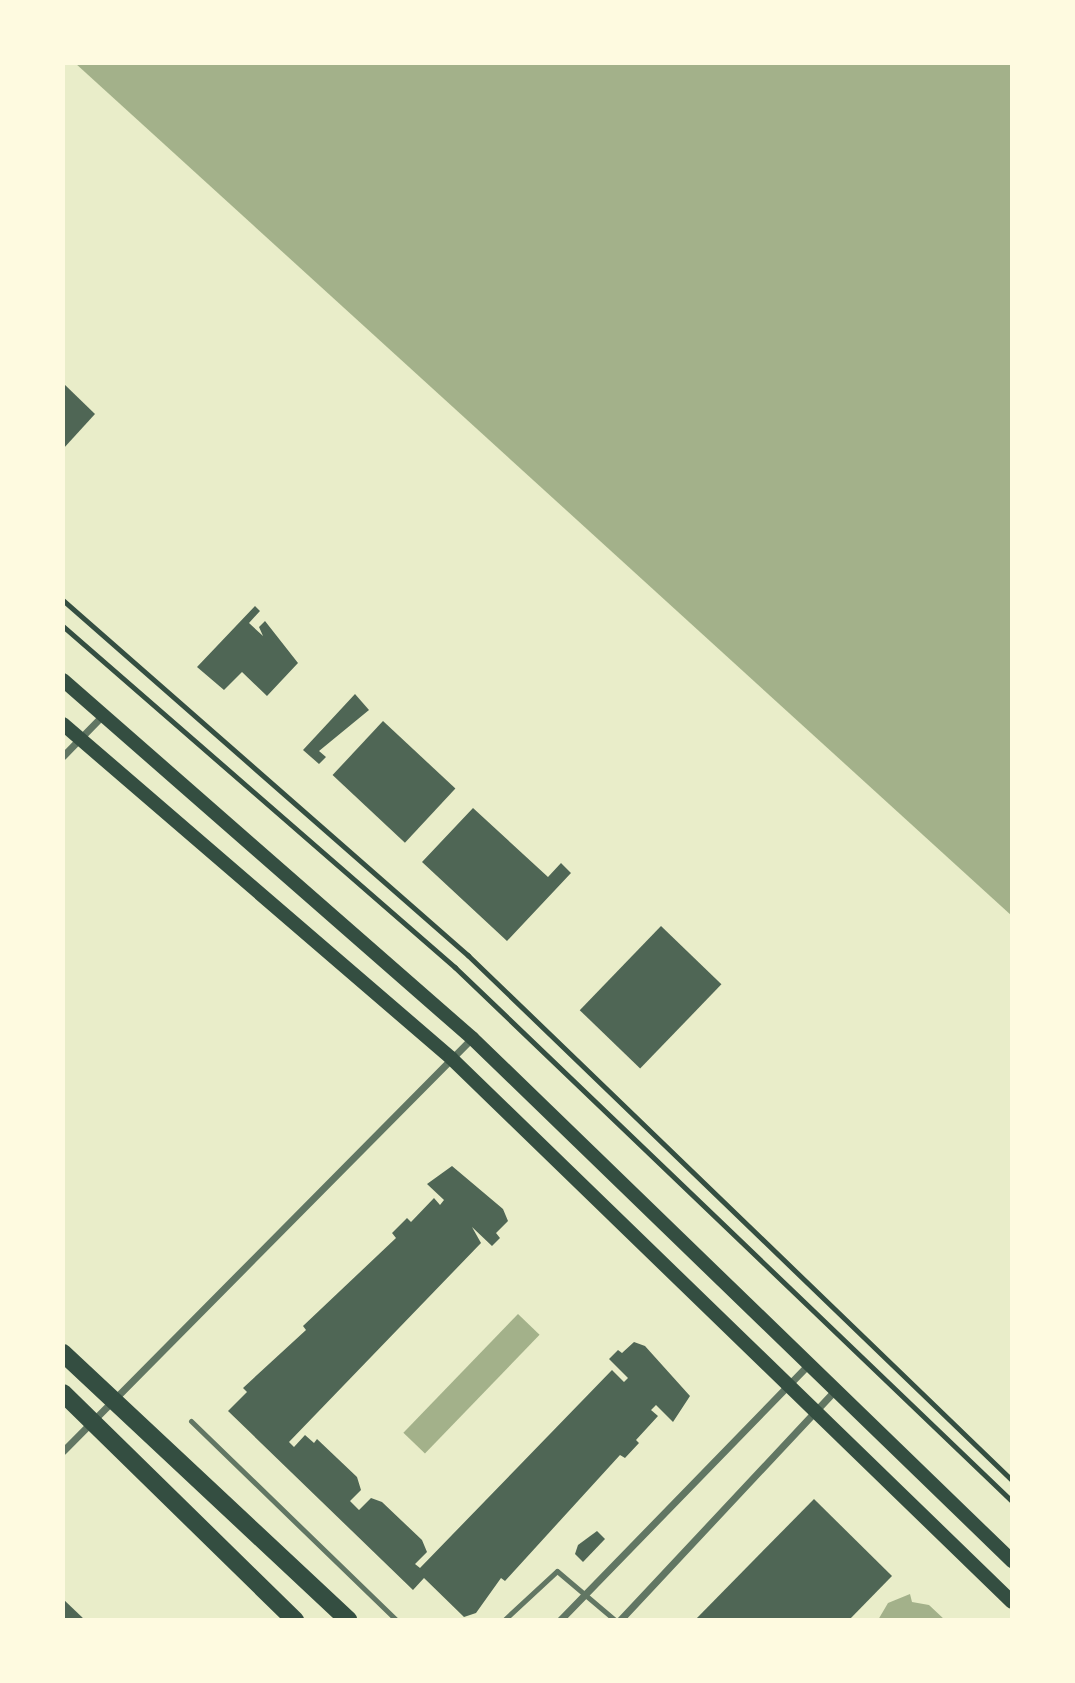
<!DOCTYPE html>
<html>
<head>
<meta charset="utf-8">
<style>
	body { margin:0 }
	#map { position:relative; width:1075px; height:1683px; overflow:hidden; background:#e9edc9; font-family:Manrope,sans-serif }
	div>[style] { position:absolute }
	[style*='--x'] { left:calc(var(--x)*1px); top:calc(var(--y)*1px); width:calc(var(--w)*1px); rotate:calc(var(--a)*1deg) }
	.water>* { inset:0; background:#a3b18a; transform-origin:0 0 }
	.building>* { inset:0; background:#4f6655; transform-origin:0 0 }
	.path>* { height:4.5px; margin:-2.25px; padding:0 2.25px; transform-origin:2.25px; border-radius:2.25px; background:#344e41 }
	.service>* { height:5px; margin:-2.5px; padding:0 2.5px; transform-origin:2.5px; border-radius:2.5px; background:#617663 }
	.minor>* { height:7px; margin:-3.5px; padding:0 3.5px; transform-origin:3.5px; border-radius:3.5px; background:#617663 }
	.secondary>* { height:14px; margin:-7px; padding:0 7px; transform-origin:7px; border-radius:7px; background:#344e41 }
	.primary>* { height:18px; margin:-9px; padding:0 9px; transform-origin:9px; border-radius:9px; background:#344e41 }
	span { translate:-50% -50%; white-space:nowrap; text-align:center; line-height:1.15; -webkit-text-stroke:7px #fefae0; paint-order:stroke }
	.frame { position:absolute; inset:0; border:65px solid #fefae0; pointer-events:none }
</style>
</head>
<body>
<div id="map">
	<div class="water">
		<div style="clip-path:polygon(75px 63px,1012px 63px,1012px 916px)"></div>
		<div style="left:518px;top:1314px;width:30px;height:165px;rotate:44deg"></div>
		<div style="clip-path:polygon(910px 1594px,912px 1602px,929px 1605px,945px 1620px,878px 1620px,888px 1603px)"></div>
	</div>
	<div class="building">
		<div style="clip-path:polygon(63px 383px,95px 414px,63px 449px)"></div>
		<div style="clip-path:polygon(255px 606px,260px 611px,249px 623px,263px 636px,259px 627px,265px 621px,298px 663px,267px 696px,242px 672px,224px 690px,197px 667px)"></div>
		<div style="clip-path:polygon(355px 694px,369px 710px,319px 751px,326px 757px,319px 764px,303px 750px)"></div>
		<div style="left:383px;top:721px;width:99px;height:74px;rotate:43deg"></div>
		<div style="clip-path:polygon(473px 808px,548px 877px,561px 863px,571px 873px,507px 941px,422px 862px)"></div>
		<div style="left:661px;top:926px;width:84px;height:117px;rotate:44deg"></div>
		<div style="clip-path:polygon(452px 1166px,503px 1209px,508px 1221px,496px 1233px,500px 1238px,492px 1246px,472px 1227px,481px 1243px,289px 1442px,294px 1447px,305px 1435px,314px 1443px,317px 1439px,357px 1477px,361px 1490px,350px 1501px,359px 1510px,371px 1498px,382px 1502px,422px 1540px,427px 1552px,415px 1564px,420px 1568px,612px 1370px,624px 1382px,628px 1378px,609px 1359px,618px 1350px,622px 1353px,634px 1342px,645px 1346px,690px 1396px,673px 1422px,656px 1405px,651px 1410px,658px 1416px,636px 1440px,639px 1443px,625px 1458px,620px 1455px,505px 1581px,501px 1578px,476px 1613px,464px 1617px,424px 1578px,413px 1590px,228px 1411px,247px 1392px,243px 1388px,306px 1330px,303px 1326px,396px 1238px,392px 1233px,407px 1218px,411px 1222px,434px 1198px,440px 1205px,444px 1200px,427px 1184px)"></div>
		<div style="clip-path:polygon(814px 1499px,892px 1576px,849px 1620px,695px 1620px)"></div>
		<div style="clip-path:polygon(597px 1531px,605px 1539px,583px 1562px,575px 1554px,578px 1545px)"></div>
		<div style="clip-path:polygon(63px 1599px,85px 1620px,63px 1620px)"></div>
	</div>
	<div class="path">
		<div style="--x:63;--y:600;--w:539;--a:41.24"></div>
		<div style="--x:468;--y:955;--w:756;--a:43.98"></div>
		<div style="--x:63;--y:626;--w:520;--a:41.02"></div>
		<div style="--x:455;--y:967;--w:772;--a:43.79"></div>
	</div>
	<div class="service">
		<div style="--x:191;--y:1421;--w:286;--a:44.1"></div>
		<div style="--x:504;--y:1620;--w:72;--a:-42.8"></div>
		<div style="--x:557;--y:1571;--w:76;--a:40.2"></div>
	</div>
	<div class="minor">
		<div style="--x:63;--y:756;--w:56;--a:-45.7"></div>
		<div style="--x:63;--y:1451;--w:581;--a:-45.28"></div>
		<div style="--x:560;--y:1620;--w:357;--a:-45.8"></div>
		<div style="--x:620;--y:1620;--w:315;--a:-46.9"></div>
	</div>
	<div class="secondary">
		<div style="--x:63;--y:680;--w:544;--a:41.2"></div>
		<div style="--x:472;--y:1038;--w:752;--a:44.08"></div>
		<div style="--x:63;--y:724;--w:512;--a:40.72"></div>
		<div style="--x:451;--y:1058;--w:781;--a:44.12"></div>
	</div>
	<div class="primary">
		<div style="--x:63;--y:1353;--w:391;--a:43.1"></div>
		<div style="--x:63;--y:1393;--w:325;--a:44.4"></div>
	</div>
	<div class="frame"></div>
</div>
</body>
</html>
